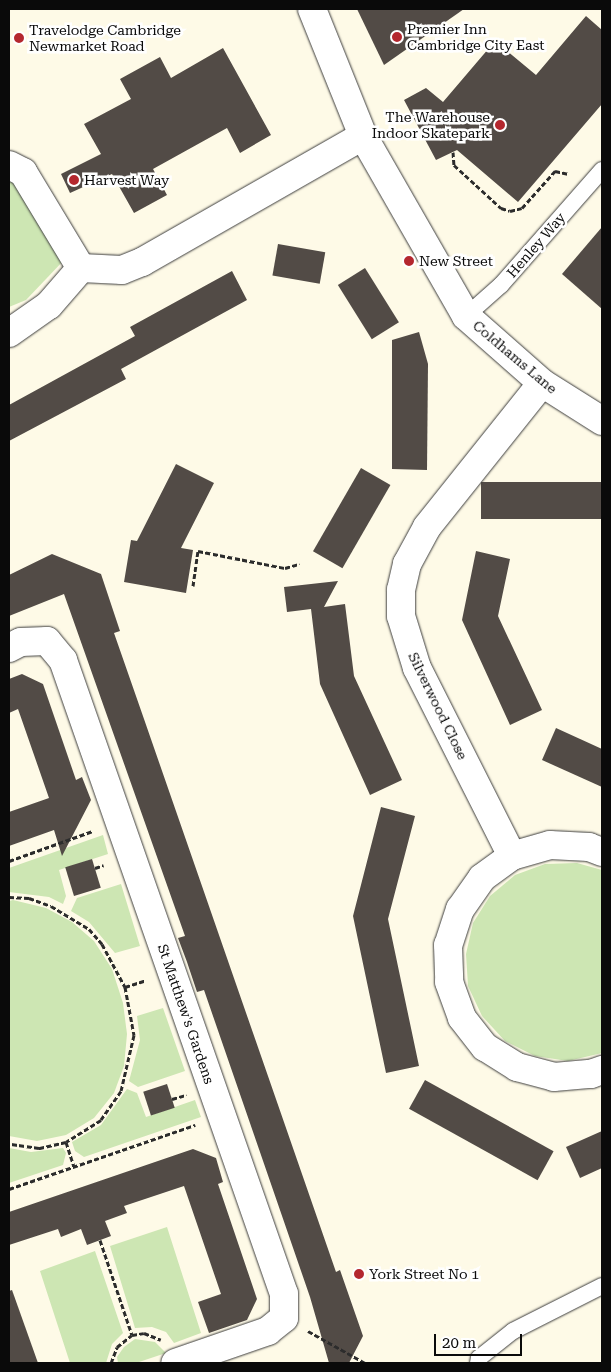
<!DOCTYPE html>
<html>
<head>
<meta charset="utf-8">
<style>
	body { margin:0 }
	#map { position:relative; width:611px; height:1372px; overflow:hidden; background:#fefae7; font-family:"Roboto Serif",serif }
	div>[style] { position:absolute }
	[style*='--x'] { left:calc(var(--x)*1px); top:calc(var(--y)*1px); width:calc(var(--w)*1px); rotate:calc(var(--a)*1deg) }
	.green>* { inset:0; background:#cde6b3 }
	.building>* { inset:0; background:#524b46; transform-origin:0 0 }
	.path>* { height:3px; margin-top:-1.5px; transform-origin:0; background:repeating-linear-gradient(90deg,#2c2c2c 0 5px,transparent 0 7.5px) }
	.roads { filter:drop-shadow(0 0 1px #3d3d3d) drop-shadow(0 0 1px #3d3d3d) }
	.service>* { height:16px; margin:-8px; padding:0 8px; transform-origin:8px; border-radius:8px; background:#fff }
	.minor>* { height:28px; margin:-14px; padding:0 14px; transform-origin:14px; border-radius:14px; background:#fff }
	.tertiary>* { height:28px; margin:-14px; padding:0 14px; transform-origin:14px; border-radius:14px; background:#fff }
	.dots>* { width:14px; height:14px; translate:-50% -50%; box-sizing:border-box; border:2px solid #fff; border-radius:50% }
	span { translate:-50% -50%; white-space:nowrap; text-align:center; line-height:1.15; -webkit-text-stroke:5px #fff; paint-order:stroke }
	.poi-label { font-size:14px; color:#0a0a0a }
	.left { translate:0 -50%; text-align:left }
	.right { translate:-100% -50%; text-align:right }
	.street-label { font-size:14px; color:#0a0a0a }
	.frame { position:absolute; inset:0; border:10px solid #0a0a0a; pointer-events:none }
	.scale { position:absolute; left:434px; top:1334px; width:88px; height:22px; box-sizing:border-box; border:2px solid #0a0a0a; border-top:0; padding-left:6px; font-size:15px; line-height:18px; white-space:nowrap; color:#0a0a0a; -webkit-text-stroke:4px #fff; paint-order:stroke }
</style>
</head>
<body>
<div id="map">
	<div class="green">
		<div style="clip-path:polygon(9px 181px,16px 182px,66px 258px,26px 300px,9px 307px)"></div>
		<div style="clip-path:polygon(103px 835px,108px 854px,59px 870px,66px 896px,63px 904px,49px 897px,9px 892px,9px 868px)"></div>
		<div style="clip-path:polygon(577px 863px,602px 870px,602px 1053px,568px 1061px,535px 1056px,505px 1041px,482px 1016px,468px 986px,466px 954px,473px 923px,490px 896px,515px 875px,545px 864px)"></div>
		<div style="clip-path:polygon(121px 884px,140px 946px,115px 953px,89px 922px,71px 911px,77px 898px)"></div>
		<div style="clip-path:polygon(13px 900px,46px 908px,72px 922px,94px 941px,112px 969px,123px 1003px,127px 1034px,124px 1066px,114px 1093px,94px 1118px,66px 1135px,37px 1141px,9px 1136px,9px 901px)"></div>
		<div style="clip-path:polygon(163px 1008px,185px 1071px,138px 1087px,129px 1081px,140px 1040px,137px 1016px)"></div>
		<div style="clip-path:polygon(127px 1089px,137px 1093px,146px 1117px,195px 1100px,201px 1117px,84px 1157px,75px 1151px,72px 1142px,101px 1125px)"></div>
		<div style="clip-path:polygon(9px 1148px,31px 1152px,63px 1148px,66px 1153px,63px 1165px,9px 1183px)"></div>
		<div style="clip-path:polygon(167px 1227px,201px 1333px,174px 1343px,166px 1332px,152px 1327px,135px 1328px,110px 1246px)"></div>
		<div style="clip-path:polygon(95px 1251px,123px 1333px,112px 1344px,106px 1363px,70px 1363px,40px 1271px)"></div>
		<div style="clip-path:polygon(135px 1339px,155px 1342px,166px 1353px,136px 1363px,118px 1363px,117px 1357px,124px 1347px)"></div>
	</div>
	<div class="building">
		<div style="clip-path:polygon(357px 9px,464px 9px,384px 65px)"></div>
		<div style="clip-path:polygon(586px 16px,602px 30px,602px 104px,518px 202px,457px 150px,436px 160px,404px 100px,426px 88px,443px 102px,495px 41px,536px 75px)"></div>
		<div style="clip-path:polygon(223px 48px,271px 135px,240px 153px,227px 128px,153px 169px,167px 195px,134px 213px,112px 174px,70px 193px,61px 174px,101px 154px,84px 124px,131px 99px,120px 79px,160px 57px,171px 78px)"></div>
		<div style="clip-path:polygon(602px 227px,602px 309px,562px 274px)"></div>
		<div style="left:278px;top:244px;width:48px;height:32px;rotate:10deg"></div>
		<div style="left:365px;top:268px;width:64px;height:32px;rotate:58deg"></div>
		<div style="clip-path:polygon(232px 271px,247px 300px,121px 369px,126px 379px,9px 441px,9px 405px,135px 336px,130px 327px)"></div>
		<div style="clip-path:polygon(419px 332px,428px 364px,427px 470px,392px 469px,392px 340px)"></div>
		<div style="clip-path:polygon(176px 464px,214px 483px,181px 548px,193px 550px,186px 593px,124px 582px,131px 540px,137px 541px)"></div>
		<div style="left:361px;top:468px;width:34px;height:96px;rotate:30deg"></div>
		<div style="left:602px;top:482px;width:37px;height:121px;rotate:90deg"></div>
		<div style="clip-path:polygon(476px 551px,510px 559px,498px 616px,542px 710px,510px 725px,462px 620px)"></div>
		<div style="clip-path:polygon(52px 554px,101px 574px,120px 631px,114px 633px,144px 719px,336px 1272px,340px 1270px,363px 1336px,349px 1363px,329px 1363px,310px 1297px,204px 990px,197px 992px,187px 962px,178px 938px,185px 936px,64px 594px,9px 616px,9px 575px)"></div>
		<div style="clip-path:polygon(338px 581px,324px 607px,345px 604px,354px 676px,402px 780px,370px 795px,320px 684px,311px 609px,287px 612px,284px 587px)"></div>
		<div style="clip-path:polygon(22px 674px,43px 684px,76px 780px,82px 777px,91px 800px,62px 856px,54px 830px,9px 846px,9px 812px,49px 798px,18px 709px,9px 713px,9px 679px)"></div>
		<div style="clip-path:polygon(556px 728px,602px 749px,602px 787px,542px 760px)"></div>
		<div style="clip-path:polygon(381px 807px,415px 816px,388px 919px,419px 1066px,386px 1073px,353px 916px)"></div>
		<div style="left:92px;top:859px;width:30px;height:28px;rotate:73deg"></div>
		<div style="left:425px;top:1080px;width:147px;height:33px;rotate:29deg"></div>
		<div style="left:167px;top:1084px;width:25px;height:25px;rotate:72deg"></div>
		<div style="clip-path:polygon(602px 1131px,602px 1168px,580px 1178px,566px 1147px)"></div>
		<div style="clip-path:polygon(193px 1149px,216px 1158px,223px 1182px,218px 1184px,257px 1299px,247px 1320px,209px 1333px,198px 1302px,221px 1294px,184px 1186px,124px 1206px,127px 1213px,105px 1221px,111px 1236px,87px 1245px,81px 1229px,61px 1237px,58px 1229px,9px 1245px,9px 1212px)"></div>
		<div style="clip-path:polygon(12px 1290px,38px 1363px,9px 1363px,9px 1291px)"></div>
	</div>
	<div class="path">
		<div style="--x:453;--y:152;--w:13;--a:86"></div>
		<div style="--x:454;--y:165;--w:64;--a:42.5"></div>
		<div style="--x:501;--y:208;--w:9;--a:18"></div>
		<div style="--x:510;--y:211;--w:12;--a:-14"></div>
		<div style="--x:522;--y:208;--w:50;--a:-48.3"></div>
		<div style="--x:555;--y:171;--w:14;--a:12"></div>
		<div style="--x:193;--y:586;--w:35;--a:-82"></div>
		<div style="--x:198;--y:551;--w:89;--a:11.1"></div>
		<div style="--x:285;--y:568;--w:15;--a:-16"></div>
		<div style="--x:9;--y:861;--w:89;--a:-19.7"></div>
		<div style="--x:95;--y:868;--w:9;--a:-18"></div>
		<div style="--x:9;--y:897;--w:20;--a:3"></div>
		<div style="--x:29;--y:898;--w:23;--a:20"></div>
		<div style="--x:51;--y:906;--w:44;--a:31.2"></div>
		<div style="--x:89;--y:929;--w:20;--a:49"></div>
		<div style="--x:102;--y:944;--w:49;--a:61.9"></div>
		<div style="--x:125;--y:987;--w:49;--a:79.4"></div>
		<div style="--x:134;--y:1035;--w:57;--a:103.1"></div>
		<div style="--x:121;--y:1091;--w:35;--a:125"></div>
		<div style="--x:101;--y:1120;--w:41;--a:147.8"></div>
		<div style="--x:66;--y:1142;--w:28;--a:167"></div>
		<div style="--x:39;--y:1148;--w:30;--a:-172"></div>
		<div style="--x:125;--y:987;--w:22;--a:-18"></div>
		<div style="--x:172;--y:1099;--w:15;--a:-16"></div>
		<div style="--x:66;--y:1142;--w:25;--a:72"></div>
		<div style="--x:9;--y:1189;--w:197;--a:-19"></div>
		<div style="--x:100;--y:1240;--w:100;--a:71.4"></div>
		<div style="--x:308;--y:1331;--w:65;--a:29.3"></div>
		<div style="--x:111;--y:1363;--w:17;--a:-69"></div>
		<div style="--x:117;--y:1347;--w:19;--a:-39"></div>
		<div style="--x:132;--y:1335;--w:12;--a:-9"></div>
		<div style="--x:144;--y:1333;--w:18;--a:22"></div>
	</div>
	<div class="roads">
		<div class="service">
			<div style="--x:466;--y:316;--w:47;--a:-41.5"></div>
			<div style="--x:501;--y:285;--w:153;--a:-48.7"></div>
			<div style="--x:478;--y:1363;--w:5;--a:-79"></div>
			<div style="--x:479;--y:1358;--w:43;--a:-38.5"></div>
			<div style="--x:513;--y:1331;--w:100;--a:-26.8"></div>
		</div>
		<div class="minor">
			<div style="--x:9;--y:165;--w:16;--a:27"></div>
			<div style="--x:23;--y:172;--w:112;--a:58.9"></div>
			<div style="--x:81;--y:268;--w:41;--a:2.8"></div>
			<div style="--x:122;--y:270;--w:22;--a:-22"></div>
			<div style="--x:142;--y:262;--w:254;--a:-29.7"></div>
			<div style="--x:9;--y:333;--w:49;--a:-35"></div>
			<div style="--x:49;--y:305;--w:49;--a:-49.1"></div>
			<div style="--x:9;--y:648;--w:13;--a:-27"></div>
			<div style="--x:21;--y:642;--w:26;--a:-2"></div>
			<div style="--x:47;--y:641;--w:25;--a:50"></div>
			<div style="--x:63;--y:660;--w:671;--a:70.78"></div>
			<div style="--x:284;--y:1294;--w:24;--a:90"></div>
			<div style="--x:284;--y:1318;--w:21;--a:141"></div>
			<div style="--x:268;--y:1331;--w:98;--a:161"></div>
			<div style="--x:602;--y:852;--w:14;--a:-159"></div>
			<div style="--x:589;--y:847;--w:39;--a:-177"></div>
			<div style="--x:550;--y:845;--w:40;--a:164"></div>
			<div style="--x:512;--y:856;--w:37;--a:144"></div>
			<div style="--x:482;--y:878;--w:38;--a:125"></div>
			<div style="--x:460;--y:909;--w:38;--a:108"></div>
			<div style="--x:448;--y:945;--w:37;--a:88"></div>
			<div style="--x:449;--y:982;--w:38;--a:70"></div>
			<div style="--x:462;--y:1018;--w:37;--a:52"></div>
			<div style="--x:485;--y:1047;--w:38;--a:32"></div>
			<div style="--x:517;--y:1067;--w:38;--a:15"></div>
			<div style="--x:554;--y:1077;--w:37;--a:-5"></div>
			<div style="--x:591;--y:1074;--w:12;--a:-20"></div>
			<div style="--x:512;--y:856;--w:211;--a:-116.8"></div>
			<div style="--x:417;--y:668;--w:54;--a:-107.1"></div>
			<div style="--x:401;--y:616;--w:26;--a:-90"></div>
			<div style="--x:401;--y:590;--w:27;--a:-77"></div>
			<div style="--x:407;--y:564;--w:42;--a:-61.6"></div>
			<div style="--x:427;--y:527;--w:184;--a:-51.4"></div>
		</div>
		<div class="tertiary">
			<div style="--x:312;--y:9;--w:137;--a:68.1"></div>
			<div style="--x:363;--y:136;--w:207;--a:60.2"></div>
			<div style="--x:466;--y:316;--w:101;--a:41.4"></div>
			<div style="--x:542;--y:383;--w:71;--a:32.3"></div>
		</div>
	</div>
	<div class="dots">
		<div style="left:397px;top:37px;background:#b4272e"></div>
		<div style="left:19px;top:38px;background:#b4272e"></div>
		<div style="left:500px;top:125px;background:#b4272e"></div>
		<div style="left:74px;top:180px;background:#b4272e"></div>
		<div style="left:409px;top:261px;background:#b4272e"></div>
		<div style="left:359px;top:1274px;background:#b4272e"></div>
	</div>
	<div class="poi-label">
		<span class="left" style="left:407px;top:37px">Premier Inn<br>Cambridge City East</span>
		<span class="left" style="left:29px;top:38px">Travelodge Cambridge<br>Newmarket Road</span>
		<span class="right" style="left:490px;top:125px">The Warehouse<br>Indoor Skatepark</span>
		<span class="left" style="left:84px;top:180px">Harvest Way</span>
		<span class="left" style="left:419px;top:261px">New Street</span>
		<span class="left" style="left:369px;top:1274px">York Street No 1</span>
	</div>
	<div class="street-label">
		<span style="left:536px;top:245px;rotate:-49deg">Henley Way</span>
		<span style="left:515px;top:357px;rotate:40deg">Coldhams Lane</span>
		<span style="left:438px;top:706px;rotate:64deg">Silverwood Close</span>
		<span style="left:186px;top:1014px;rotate:71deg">St Matthew's Gardens</span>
	</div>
	<div class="frame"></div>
	<div class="scale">20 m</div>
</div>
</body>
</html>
